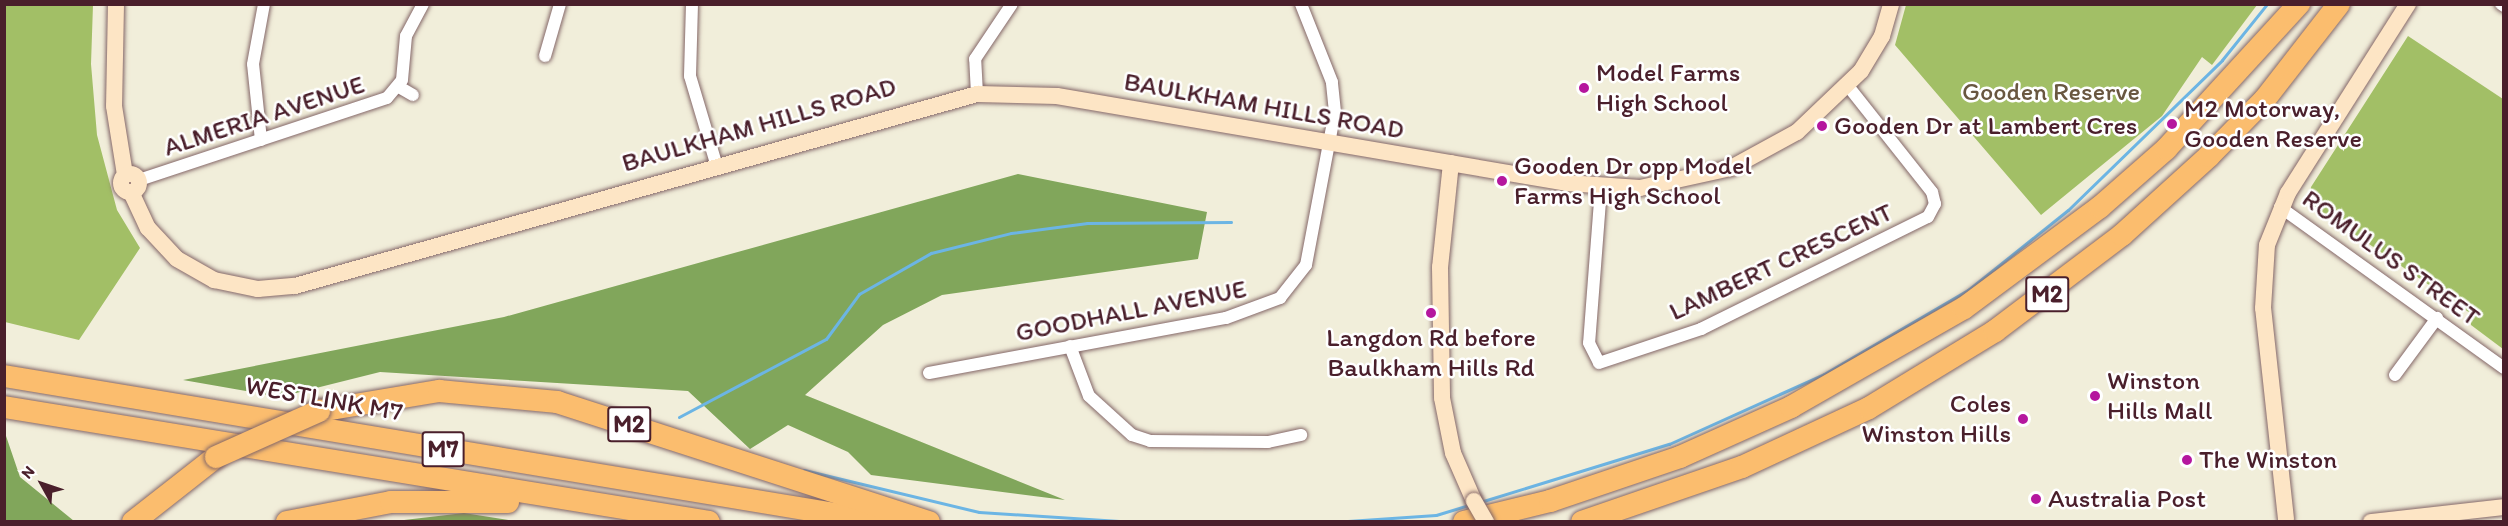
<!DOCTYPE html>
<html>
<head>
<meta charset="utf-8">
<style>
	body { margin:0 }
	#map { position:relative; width:2508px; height:526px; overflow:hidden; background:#f1eeda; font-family:Itim,sans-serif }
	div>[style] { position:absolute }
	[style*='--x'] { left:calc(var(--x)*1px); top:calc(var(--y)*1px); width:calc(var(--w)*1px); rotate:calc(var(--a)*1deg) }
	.green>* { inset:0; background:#a2bf66 }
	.forest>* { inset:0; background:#81a65b }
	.stream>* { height:3px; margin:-1.5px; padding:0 1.5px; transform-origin:1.5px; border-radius:1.5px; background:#6cb5e4 }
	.roads { filter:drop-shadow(0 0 2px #846768) drop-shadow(0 0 2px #846768) }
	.street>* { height:12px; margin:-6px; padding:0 6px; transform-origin:6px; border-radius:6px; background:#fff }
	.secondary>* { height:16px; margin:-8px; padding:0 8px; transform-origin:8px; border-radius:8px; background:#fde5c5 }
	.secondary>.ring { margin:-8px; padding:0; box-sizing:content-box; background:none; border:16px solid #fde5c5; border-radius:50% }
	.highway>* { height:22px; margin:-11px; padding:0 11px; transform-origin:11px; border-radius:11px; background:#fbbd6e }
	.bridges { filter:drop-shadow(0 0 2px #846768) drop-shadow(0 0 2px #846768) }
	.secondary-bridge>* { height:16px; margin:-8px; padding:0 8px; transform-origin:8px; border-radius:8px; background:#fde5c5 }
	.highway-bridge>* { height:22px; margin:-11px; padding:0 11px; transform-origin:11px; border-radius:11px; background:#fbbd6e }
	.dots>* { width:16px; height:16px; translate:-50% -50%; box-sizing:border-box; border:3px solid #fff; border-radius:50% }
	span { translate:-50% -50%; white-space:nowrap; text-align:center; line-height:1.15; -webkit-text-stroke:5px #fff; paint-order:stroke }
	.shield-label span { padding:2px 4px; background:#fff; border:2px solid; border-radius:4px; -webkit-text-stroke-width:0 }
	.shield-label { font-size:24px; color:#4a1f2b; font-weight:700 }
	.poi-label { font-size:26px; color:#4a1f2b }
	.left { translate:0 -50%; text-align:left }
	.right { translate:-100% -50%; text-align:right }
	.park-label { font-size:26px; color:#695740 }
	.street-label { font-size:26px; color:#4a1f2b }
	.frame { position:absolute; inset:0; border:6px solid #4a1f2b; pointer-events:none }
	.north { position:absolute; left:12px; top:454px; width:60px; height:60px; -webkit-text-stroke:4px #fff; paint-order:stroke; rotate:310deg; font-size:16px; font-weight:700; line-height:24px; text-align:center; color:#4a1f2b }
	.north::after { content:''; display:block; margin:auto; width:21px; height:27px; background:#4a1f2b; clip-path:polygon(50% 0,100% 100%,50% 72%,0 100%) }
</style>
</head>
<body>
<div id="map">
	<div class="green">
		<div style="clip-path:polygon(5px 4px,93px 5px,91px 64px,97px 135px,117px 210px,140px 248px,79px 340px,5px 322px)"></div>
		<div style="clip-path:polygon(1906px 5px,1906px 4px,2257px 5px,2212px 65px,2202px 57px,2162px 116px,2041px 215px,1895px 45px)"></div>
		<div style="clip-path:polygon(2408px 36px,2503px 99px,2503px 349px,2471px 325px,2470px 313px,2309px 203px,2311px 187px)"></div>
	</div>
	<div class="forest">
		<div style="clip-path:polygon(1018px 174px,1207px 212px,1198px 259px,942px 295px,883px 325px,805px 395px,1065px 500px,871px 475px,848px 452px,788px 425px,750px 449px,688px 391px,380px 372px,280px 397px,183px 380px,504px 317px)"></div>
		<div style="clip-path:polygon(5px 433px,20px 477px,74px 521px,5px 521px)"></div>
		<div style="clip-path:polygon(464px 513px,515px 521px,387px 522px)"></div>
	</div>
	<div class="stream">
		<div style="--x:679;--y:417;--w:166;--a:-28"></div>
		<div style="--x:826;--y:339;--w:56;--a:-53.7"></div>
		<div style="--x:859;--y:294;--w:83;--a:-29.7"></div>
		<div style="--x:931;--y:253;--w:82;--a:-14"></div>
		<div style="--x:1011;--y:233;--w:77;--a:-7.5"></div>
		<div style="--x:1087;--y:223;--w:144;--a:-0.4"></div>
		<div style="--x:804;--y:470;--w:180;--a:13.5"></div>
		<div style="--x:979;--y:512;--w:156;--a:3.7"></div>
		<div style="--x:1480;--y:502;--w:198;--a:-17.1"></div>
		<div style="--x:1669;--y:444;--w:170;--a:-24.3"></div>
		<div style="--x:1824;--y:374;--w:167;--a:-30.3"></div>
		<div style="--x:1968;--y:290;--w:128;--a:-38.7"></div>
		<div style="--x:2068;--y:210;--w:215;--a:-44.2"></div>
		<div style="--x:2222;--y:60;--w:72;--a:-51.2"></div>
		<div style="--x:1333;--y:522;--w:103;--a:-3.9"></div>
		<div style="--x:1436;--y:515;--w:37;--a:-17"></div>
	</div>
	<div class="roads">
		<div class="street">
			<div style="--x:692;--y:4;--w:72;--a:91.6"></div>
			<div style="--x:690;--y:76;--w:91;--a:73.4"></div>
			<div style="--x:2501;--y:4;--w:4;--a:34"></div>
			<div style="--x:545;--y:56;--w:54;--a:-73.9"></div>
			<div style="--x:399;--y:87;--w:16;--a:30"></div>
			<div style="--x:977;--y:94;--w:35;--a:-93"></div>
			<div style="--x:975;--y:59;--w:66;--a:-56.1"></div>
			<div style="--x:261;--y:140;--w:76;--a:-96"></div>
			<div style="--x:253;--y:64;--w:61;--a:-79.6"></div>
			<div style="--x:139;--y:180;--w:261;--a:-18.3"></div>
			<div style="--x:387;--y:98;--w:23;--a:-50"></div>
			<div style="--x:402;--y:80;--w:44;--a:-84.8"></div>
			<div style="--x:406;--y:36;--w:36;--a:-62"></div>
			<div style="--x:1601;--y:188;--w:155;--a:94.4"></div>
			<div style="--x:1589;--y:343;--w:22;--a:63"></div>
			<div style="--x:1599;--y:363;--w:108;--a:-18.4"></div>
			<div style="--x:1701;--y:329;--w:253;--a:-26.3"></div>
			<div style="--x:1928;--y:217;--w:15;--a:-62"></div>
			<div style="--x:1935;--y:204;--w:12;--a:-104"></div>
			<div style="--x:1932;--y:192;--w:135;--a:-128.4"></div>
			<div style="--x:2280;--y:207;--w:276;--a:35.7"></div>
			<div style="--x:1070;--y:346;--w:53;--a:69.2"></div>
			<div style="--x:1089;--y:396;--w:58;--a:42.2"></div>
			<div style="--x:1132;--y:435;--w:19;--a:18"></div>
			<div style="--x:1150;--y:441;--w:118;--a:0.5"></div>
			<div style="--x:1268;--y:442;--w:34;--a:-12"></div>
			<div style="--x:929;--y:373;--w:302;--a:-10.5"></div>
			<div style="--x:1226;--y:318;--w:58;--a:-20.3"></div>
			<div style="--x:1280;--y:298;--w:42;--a:-51.8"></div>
			<div style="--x:1306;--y:265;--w:156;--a:-79.3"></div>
			<div style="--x:1335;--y:112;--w:30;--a:-96"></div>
			<div style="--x:1332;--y:82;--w:84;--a:-111.7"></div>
			<div style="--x:2395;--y:375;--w:71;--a:-53.6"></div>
		</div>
		<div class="secondary">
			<div style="--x:116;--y:4;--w:102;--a:91.1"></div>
			<div style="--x:114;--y:106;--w:70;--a:80.9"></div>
			<div style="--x:1451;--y:163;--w:105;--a:96"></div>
			<div style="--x:1440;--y:267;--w:131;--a:89.1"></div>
			<div style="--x:1442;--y:398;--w:56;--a:78.7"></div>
			<div style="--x:1453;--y:453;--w:52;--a:66.4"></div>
			<div class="ring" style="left:121px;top:174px;width:2px;height:2px"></div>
			<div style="--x:131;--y:192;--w:40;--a:65"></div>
			<div style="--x:148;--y:228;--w:42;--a:46.9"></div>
			<div style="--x:177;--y:259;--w:43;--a:29.6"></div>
			<div style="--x:214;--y:280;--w:45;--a:11.6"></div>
			<div style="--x:258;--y:289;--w:37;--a:-5"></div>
			<div style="--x:295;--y:286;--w:709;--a:-15.72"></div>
			<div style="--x:977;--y:94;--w:80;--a:1.4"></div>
			<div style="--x:1057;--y:96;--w:517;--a:9.68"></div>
			<div style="--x:1567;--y:183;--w:73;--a:3.9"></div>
			<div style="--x:1640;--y:188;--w:93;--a:-12.4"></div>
			<div style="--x:1731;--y:168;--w:75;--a:-28.6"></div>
			<div style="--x:1797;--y:132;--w:88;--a:-43.6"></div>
			<div style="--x:1861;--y:71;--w:41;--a:-59"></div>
			<div style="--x:1882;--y:36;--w:33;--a:-74"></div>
			<div style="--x:2286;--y:519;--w:212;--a:-96.2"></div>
			<div style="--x:2263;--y:308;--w:63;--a:-86.4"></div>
			<div style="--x:2267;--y:245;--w:56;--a:-68"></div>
			<div style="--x:2288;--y:193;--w:224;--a:-57.6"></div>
			<div style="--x:2371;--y:522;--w:134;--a:-6.4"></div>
		</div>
		<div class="highway">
			<div style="--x:4;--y:376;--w:890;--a:9.44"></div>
			<div style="--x:4;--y:407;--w:714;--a:9.26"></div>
			<div style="--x:319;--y:411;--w:122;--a:-9.5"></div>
			<div style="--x:439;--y:391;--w:119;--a:5.3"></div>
			<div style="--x:557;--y:402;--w:391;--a:17.9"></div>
			<div style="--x:133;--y:522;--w:105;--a:-38.1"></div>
			<div style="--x:287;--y:522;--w:106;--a:-10.9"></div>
			<div style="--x:391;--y:502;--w:117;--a:0"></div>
			<div style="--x:1464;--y:522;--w:89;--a:-13.7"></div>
			<div style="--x:1550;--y:501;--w:137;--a:-18.7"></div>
			<div style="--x:1680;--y:457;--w:122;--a:-24.2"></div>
			<div style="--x:1791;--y:407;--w:199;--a:-29.8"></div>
			<div style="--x:1964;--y:308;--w:169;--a:-36.6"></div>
			<div style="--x:2100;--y:207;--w:88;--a:-41.3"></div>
			<div style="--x:2166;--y:149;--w:197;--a:-47.5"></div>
			<div style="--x:1582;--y:522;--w:169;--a:-19"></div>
			<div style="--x:1742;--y:467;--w:140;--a:-24.9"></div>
			<div style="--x:1869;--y:408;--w:148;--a:-31.4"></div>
			<div style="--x:1995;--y:331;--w:159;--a:-37.1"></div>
			<div style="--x:2122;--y:235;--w:118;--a:-42.2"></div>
			<div style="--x:2209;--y:156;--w:80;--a:-45.5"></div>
			<div style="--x:2265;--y:99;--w:120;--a:-52.1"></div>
		</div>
	</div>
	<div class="bridges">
		<div class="secondary-bridge">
			<div style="--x:1474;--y:501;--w:24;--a:60"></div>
		</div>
		<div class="highway-bridge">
			<div style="--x:216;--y:457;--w:113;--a:-24.1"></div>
		</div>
	</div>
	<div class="dots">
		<div style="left:1584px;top:88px;background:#b5179e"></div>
		<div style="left:2172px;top:124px;background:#b5179e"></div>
		<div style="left:1822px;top:126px;background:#b5179e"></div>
		<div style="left:1502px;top:181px;background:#b5179e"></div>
		<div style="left:1431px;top:313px;background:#b5179e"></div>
		<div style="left:2095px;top:396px;background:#b5179e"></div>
		<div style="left:2023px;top:419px;background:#b5179e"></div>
		<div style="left:2187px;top:460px;background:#b5179e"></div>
		<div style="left:2036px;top:499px;background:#b5179e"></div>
	</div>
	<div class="shield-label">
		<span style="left:2047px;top:294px">M2</span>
		<span style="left:629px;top:424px">M2</span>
		<span style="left:443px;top:449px">M7</span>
	</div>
	<div class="poi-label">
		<span class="left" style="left:1596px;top:88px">Model Farms<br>High School</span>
		<span class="left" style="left:2184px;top:124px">M2 Motorway,<br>Gooden Reserve</span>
		<span class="left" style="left:1834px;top:126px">Gooden Dr at Lambert Cres</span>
		<span class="left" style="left:1514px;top:181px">Gooden Dr opp Model<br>Farms High School</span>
		<span style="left:1431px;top:353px">Langdon Rd before<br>Baulkham Hills Rd</span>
		<span class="left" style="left:2107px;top:396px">Winston<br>Hills Mall</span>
		<span class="right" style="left:2011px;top:419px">Coles<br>Winston Hills</span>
		<span class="left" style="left:2199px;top:460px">The Winston</span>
		<span class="left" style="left:2048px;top:499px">Australia Post</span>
	</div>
	<div class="park-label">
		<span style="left:2051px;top:92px">Gooden Reserve</span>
	</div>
	<div class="street-label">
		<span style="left:1264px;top:106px;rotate:10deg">BAULKHAM HILLS ROAD</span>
		<span style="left:264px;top:116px;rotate:-18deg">ALMERIA AVENUE</span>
		<span style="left:759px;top:125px;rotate:-16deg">BAULKHAM HILLS ROAD</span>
		<span style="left:2391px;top:258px;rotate:36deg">ROMULUS STREET</span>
		<span style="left:1781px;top:262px;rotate:-25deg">LAMBERT CRESCENT</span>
		<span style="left:1131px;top:311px;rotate:-11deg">GOODHALL AVENUE</span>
		<span style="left:324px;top:399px;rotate:10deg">WESTLINK M7</span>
	</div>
	<div class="frame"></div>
	<div class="north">N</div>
</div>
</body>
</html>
